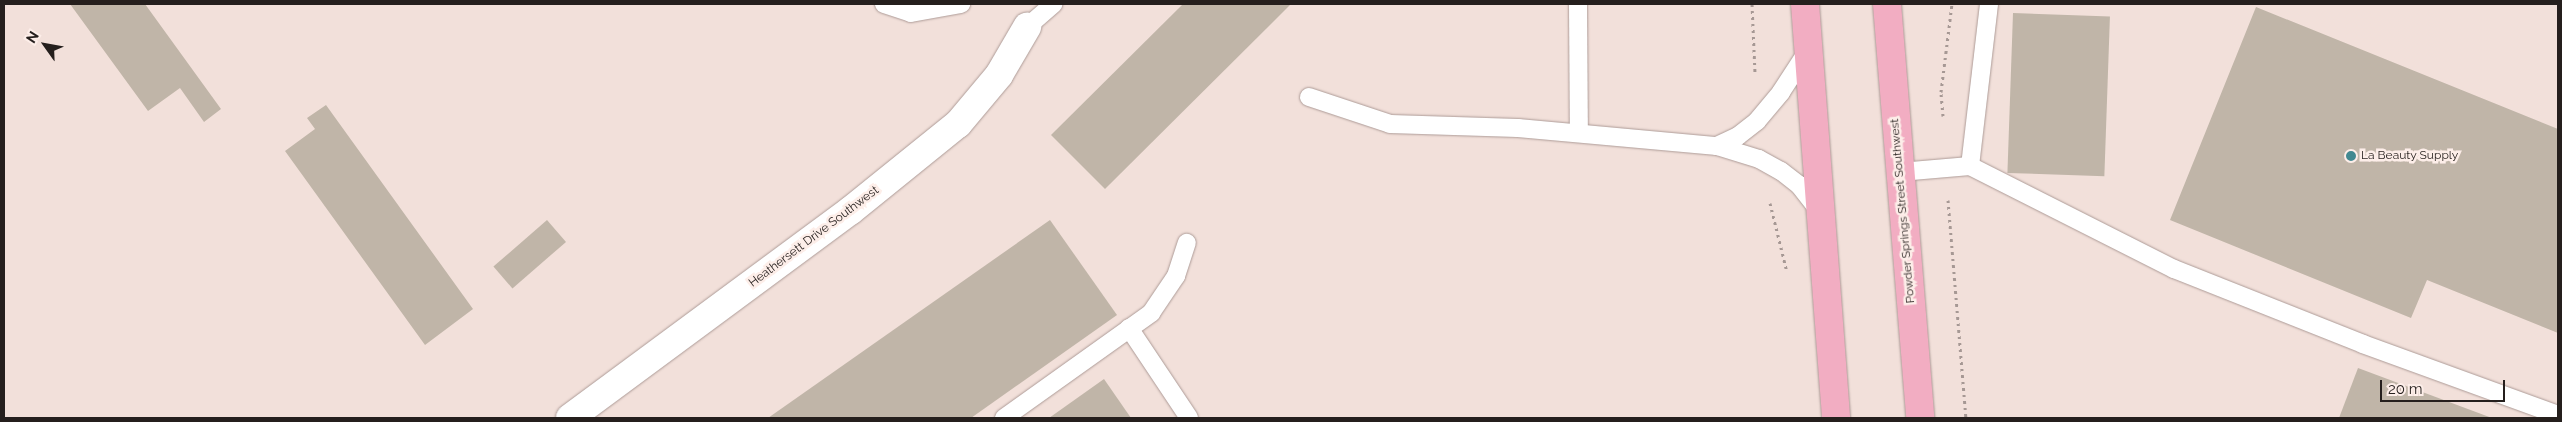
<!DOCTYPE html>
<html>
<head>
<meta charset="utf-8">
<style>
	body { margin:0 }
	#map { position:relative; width:2562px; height:422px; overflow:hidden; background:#f2e0da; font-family:Raleway,sans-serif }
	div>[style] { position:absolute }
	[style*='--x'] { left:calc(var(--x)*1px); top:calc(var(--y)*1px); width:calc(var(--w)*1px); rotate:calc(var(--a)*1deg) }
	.building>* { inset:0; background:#c0b5a8; transform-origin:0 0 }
	.path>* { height:3px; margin-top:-1.5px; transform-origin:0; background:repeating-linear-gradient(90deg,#a69894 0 2.5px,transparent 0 6.5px) }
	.roads { filter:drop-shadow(0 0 1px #ad9b97) drop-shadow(0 0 1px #ad9b97) }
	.service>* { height:18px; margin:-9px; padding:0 9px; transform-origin:9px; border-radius:9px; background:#fff }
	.minor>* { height:28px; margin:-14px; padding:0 14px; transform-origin:14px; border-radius:14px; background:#fff }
	.primary>* { height:28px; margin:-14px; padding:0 14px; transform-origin:14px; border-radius:14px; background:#f2adc2 }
	.dots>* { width:14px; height:14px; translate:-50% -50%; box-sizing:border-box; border:2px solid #fdeee9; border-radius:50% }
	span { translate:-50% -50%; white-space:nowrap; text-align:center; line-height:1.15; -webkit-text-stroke:5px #fdeee9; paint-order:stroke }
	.poi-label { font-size:12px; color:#251f1d }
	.left { translate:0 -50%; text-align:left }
	.street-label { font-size:12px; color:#251f1d }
	.frame { position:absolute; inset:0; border:5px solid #251f1d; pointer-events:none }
	.north { position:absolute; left:20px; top:20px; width:50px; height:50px; -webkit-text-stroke:4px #fdeee9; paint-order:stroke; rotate:302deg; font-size:14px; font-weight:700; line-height:20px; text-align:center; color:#251f1d }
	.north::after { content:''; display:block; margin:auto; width:18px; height:22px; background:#251f1d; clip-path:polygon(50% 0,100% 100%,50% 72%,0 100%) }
	.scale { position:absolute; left:2380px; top:380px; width:125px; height:22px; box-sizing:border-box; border:2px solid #251f1d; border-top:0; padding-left:6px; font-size:15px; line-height:18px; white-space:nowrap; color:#251f1d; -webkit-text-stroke:4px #fdeee9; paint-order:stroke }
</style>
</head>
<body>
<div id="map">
	<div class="building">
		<div style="clip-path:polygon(70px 4px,145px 4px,221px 109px,204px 122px,180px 88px,148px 111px)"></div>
		<div style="clip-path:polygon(1183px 4px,1291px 4px,1105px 189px,1051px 135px)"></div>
		<div style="clip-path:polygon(2256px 7px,2558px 129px,2558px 333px,2427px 280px,2411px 318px,2170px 220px)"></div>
		<div style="left:2013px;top:13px;width:97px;height:160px;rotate:2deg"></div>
		<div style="clip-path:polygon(326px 105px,473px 309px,425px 345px,285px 151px,315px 129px,307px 118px)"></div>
		<div style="left:547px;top:220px;width:29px;height:71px;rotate:49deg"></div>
		<div style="clip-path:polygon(1050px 220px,1117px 315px,971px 418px,768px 418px)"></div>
		<div style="clip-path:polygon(2358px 368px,2492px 418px,2339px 418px)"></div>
		<div style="clip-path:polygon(1104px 379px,1131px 418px,1049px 418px)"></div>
	</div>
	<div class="path">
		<div style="--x:1752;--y:4;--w:69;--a:87.5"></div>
		<div style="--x:1943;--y:116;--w:24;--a:-95"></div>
		<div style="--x:1941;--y:92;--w:89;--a:-82.9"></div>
		<div style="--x:1948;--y:200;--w:219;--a:85.3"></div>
		<div style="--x:1770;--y:203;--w:71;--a:76.2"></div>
	</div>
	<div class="roads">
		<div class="service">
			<div style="--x:884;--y:4;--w:28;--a:18"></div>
			<div style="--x:911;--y:13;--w:51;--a:-10.2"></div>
			<div style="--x:1578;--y:4;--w:129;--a:89.6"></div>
			<div style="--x:1027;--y:27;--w:35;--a:-41"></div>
			<div style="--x:1309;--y:97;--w:85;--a:18.4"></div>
			<div style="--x:1390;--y:124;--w:128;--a:1.8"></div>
			<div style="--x:1518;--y:128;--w:200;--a:5.2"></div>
			<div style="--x:1717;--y:146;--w:44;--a:17.2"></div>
			<div style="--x:1759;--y:159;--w:25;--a:29"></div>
			<div style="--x:1781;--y:171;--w:23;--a:38"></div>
			<div style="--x:1799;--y:185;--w:34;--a:52"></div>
			<div style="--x:1717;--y:146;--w:23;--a:-25"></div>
			<div style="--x:1738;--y:136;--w:24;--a:-38"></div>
			<div style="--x:1757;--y:121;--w:38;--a:-50"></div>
			<div style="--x:1781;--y:92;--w:51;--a:-56.9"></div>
			<div style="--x:1970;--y:166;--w:163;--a:-83.3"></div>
			<div style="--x:1900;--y:172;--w:70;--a:-4.9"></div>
			<div style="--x:1970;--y:166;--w:229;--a:26.8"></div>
			<div style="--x:2174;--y:269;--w:203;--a:21.6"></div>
			<div style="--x:2363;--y:344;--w:208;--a:20"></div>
			<div style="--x:1129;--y:328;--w:108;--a:56.3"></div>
			<div style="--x:1004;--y:418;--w:181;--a:-35.5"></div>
			<div style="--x:1151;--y:313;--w:45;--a:-56"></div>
			<div style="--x:1176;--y:276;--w:35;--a:-72"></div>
		</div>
		<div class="minor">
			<div style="--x:570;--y:418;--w:348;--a:-36.5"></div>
			<div style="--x:850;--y:211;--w:139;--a:-38.9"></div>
			<div style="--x:958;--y:124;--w:64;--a:-50.1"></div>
			<div style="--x:999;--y:75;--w:56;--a:-59.7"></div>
		</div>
		<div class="primary">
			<div style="--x:1805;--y:4;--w:415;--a:85.7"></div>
			<div style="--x:1887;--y:4;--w:415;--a:85.4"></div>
		</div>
	</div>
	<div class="dots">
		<div style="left:2351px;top:156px;background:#428991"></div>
	</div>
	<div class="poi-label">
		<span class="left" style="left:2361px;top:156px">La Beauty Supply</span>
	</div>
	<div class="street-label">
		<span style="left:1903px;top:211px;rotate:-95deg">Powder Springs Street Southwest</span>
		<span style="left:814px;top:237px;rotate:-37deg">Heathersett Drive Southwest</span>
	</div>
	<div class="frame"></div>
	<div class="north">N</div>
	<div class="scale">20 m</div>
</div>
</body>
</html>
